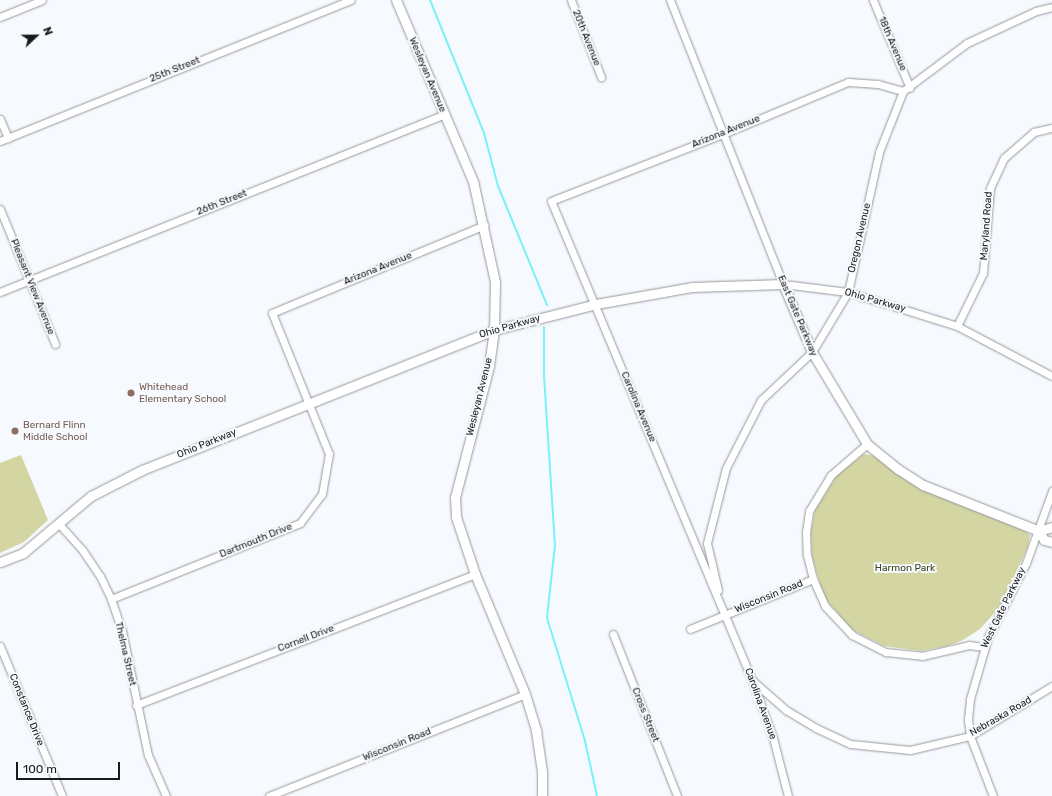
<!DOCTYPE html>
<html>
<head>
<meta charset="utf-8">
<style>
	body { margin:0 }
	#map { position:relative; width:1052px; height:796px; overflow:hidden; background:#f6f9fd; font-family:Rubik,sans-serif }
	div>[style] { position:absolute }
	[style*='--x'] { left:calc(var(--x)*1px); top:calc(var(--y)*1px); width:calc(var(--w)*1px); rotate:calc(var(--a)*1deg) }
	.green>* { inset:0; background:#d3d6a3 }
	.stream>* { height:2px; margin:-1px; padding:0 1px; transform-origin:1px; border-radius:1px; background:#79f2f7 }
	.roads { filter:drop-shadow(0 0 1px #95989b) drop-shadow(0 0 1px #95989b) }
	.minor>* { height:7px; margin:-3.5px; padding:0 3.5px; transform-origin:3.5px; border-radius:3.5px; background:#fff }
	.tertiary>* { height:9px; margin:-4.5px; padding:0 4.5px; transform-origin:4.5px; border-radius:4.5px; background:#fff }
	.dots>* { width:11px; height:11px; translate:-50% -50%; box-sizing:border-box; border:2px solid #f6f9fd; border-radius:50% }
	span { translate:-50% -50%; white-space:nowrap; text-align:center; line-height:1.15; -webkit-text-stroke:4px #f6f9fd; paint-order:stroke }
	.street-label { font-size:10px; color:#191a1b }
	.education-label { font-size:10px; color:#785e54 }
	.left { translate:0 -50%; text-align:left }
	.park-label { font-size:10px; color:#41421d }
	.north { position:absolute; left:16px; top:16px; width:40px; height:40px; -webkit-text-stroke:3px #f6f9fd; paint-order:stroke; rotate:68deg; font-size:11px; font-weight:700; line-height:16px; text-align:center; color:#191a1b }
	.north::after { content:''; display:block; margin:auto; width:14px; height:18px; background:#191a1b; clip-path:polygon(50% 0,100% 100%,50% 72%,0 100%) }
	.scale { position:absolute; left:16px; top:762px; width:104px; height:18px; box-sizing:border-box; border:2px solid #191a1b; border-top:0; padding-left:5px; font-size:12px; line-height:14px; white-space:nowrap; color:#191a1b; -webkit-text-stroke:3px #f6f9fd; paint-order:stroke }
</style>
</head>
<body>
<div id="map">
	<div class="green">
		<div style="clip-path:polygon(864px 454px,875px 456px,923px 490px,1023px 530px,1030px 535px,1028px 547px,999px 608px,980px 629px,963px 640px,948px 646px,921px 651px,884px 646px,852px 630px,824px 597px,812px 556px,811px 532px,815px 510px,837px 475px)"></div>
		<div style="clip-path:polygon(21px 455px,48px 520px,24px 542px,0 553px,0 463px)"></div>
	</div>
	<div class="stream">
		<div style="--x:430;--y:0;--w:144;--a:67.9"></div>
		<div style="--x:484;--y:133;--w:55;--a:75.2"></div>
		<div style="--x:498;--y:186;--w:129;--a:67.6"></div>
		<div style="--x:544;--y:327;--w:49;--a:90"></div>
		<div style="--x:544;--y:376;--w:169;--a:86.3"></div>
		<div style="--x:555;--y:545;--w:73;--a:96.3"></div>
		<div style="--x:547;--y:618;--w:129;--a:72.8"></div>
		<div style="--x:585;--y:741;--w:56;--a:77.7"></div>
	</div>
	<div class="roads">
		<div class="minor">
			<div style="--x:571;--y:0;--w:83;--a:68.7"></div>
			<div style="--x:670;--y:0;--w:306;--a:68.3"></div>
			<div style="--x:783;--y:284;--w:65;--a:7"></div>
			<div style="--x:848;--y:292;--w:114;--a:17.3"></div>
			<div style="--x:957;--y:326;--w:107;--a:27.8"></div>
			<div style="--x:873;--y:0;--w:95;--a:67.2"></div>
			<div style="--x:0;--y:17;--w:45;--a:-22"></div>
			<div style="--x:0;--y:119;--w:21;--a:67"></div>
			<div style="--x:0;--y:141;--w:378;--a:-21.9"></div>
			<div style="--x:0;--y:209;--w:146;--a:67.8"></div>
			<div style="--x:0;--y:292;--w:478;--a:-21.8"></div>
			<div style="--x:957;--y:326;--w:59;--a:-63.9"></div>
			<div style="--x:983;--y:273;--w:85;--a:-85.3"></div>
			<div style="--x:990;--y:188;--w:33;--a:-65"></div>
			<div style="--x:1004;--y:158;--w:40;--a:-41"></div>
			<div style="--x:1034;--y:132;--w:18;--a:-13"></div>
			<div style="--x:867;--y:444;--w:48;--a:139.3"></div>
			<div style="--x:831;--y:475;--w:42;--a:121.4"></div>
			<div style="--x:809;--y:511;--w:21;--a:98"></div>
			<div style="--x:806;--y:532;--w:23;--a:88"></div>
			<div style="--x:807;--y:555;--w:25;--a:76"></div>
			<div style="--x:813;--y:579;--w:30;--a:66"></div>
			<div style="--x:825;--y:606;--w:40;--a:47"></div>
			<div style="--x:852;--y:635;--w:38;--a:27"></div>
			<div style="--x:886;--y:652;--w:36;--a:6"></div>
			<div style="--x:922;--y:656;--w:48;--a:-13.2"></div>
			<div style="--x:969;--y:645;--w:15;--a:8"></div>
			<div style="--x:59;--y:524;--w:36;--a:48"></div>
			<div style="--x:83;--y:551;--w:30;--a:56"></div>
			<div style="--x:100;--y:576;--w:25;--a:64"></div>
			<div style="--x:111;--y:599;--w:34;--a:71"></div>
			<div style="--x:122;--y:631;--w:127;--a:78.2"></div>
			<div style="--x:148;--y:755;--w:45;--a:66.3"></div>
			<div style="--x:718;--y:590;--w:48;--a:-103.2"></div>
			<div style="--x:707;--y:543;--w:77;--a:-75.8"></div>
			<div style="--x:726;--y:468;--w:76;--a:-62.8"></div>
			<div style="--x:761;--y:400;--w:70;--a:-43.3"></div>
			<div style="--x:812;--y:352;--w:70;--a:-59"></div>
			<div style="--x:848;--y:292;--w:143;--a:-77.5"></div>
			<div style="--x:879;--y:152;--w:66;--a:-68.5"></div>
			<div style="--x:903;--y:91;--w:80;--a:-36.9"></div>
			<div style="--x:967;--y:43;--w:76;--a:-24.9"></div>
			<div style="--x:1036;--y:11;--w:16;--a:-14"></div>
			<div style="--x:111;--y:599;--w:204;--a:-21.9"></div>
			<div style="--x:300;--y:523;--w:36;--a:-53"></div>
			<div style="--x:322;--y:494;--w:41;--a:-80.1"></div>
			<div style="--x:329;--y:454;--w:152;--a:-112"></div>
			<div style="--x:272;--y:313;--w:230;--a:-22.5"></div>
			<div style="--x:690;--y:629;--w:133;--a:-22.1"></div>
			<div style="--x:613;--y:634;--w:174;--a:68.4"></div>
			<div style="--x:0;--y:646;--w:162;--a:67.5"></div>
			<div style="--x:754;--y:682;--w:43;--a:41.2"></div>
			<div style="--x:786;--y:710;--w:35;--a:31"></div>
			<div style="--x:816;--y:728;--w:38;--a:25"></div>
			<div style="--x:851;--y:744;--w:59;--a:5.8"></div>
			<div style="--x:910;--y:750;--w:62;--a:-13.1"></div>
			<div style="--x:970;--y:736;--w:96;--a:-31.4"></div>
			<div style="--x:136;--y:705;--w:363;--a:-21.1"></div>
			<div style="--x:269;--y:796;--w:276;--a:-21.7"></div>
			<div style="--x:788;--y:796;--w:60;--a:-104.5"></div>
			<div style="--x:773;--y:738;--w:62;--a:-109.9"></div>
			<div style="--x:752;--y:680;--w:519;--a:-112.76"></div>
			<div style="--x:551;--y:201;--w:185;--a:-21.3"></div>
			<div style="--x:723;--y:134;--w:135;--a:-22.6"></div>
			<div style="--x:848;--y:82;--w:30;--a:4"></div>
			<div style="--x:878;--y:84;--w:26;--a:16"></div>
			<div style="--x:993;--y:796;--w:64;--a:-111"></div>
			<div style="--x:970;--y:736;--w:17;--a:-97"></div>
			<div style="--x:968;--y:719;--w:20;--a:-84"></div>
			<div style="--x:970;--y:699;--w:65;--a:-73.8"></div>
			<div style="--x:988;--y:637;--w:83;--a:-62.8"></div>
			<div style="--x:1026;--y:563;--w:77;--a:-70.1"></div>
		</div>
		<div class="tertiary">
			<div style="--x:396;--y:0;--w:197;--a:67"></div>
			<div style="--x:473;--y:181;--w:103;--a:77.7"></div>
			<div style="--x:495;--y:282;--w:48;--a:91.2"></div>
			<div style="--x:494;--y:330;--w:36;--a:98"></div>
			<div style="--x:489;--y:366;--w:135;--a:104.5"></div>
			<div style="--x:455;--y:497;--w:20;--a:87"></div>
			<div style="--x:456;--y:517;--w:60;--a:71.6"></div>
			<div style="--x:475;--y:574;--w:130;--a:67.4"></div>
			<div style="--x:525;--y:694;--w:39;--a:73"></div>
			<div style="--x:536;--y:731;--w:40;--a:81.5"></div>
			<div style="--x:542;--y:771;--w:25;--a:90"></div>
			<div style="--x:1039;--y:531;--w:14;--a:-17"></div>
			<div style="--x:0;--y:562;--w:25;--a:-21"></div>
			<div style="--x:23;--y:553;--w:89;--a:-40"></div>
			<div style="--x:91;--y:496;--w:57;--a:-27"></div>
			<div style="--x:142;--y:470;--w:379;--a:-21.7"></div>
			<div style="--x:494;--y:330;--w:105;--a:-14.3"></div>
			<div style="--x:596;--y:304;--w:97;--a:-10"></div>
			<div style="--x:692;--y:287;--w:91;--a:-1.9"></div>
			<div style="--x:783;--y:284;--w:74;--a:66.9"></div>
			<div style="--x:812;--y:352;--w:107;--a:59.1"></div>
			<div style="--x:867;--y:444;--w:40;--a:39"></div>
			<div style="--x:898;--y:469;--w:30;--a:33"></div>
			<div style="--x:923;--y:485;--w:125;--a:21.6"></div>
			<div style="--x:1039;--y:531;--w:10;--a:61"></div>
			<div style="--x:1044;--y:540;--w:8;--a:14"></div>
		</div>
	</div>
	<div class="dots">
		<div style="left:131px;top:393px;background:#8d6e63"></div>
		<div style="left:15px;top:431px;background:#8d6e63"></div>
	</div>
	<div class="street-label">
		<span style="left:586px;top:38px;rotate:68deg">20th Avenue</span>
		<span style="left:892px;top:44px;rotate:67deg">18th Avenue</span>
		<span style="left:175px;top:70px;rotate:-22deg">25th Street</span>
		<span style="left:427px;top:75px;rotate:67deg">Wesleyan Avenue</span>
		<span style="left:726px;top:132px;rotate:-22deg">Arizona Avenue</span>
		<span style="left:222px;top:203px;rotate:-22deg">26th Street</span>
		<span style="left:987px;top:226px;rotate:-86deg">Maryland Road</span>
		<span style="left:860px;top:238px;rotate:-77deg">Oregon Avenue</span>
		<span style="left:378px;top:269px;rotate:-22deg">Arizona Avenue</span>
		<span style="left:32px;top:287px;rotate:68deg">Pleasant View Avenue</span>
		<span style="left:875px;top:301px;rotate:16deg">Ohio Parkway</span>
		<span style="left:797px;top:316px;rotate:67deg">East Gate Parkway</span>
		<span style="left:510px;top:327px;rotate:-16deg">Ohio Parkway</span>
		<span style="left:480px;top:397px;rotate:-76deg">Wesleyan Avenue</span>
		<span style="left:638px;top:407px;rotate:67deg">Carolina Avenue</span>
		<span style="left:207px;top:444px;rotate:-22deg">Ohio Parkway</span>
		<span style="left:256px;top:541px;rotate:-22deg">Dartmouth Drive</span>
		<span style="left:769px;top:597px;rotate:-22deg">Wisconsin Road</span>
		<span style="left:1004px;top:608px;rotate:-64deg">West Gate Parkway</span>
		<span style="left:306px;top:639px;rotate:-21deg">Cornell Drive</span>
		<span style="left:125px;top:654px;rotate:77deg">Thelma Street</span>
		<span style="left:760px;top:704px;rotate:70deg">Carolina Avenue</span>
		<span style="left:26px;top:710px;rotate:68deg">Constance Drive</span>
		<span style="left:645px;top:715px;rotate:68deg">Cross Street</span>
		<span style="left:1001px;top:717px;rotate:-30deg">Nebraska Road</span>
		<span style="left:397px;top:745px;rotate:-22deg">Wisconsin Road</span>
	</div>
	<div class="education-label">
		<span class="left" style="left:139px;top:393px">Whitehead<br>Elementary School</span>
		<span class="left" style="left:23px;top:431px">Bernard Flinn<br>Middle School</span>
	</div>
	<div class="park-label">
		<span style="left:905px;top:569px">Harmon Park</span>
	</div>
	<div class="north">N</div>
	<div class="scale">100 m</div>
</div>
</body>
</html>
